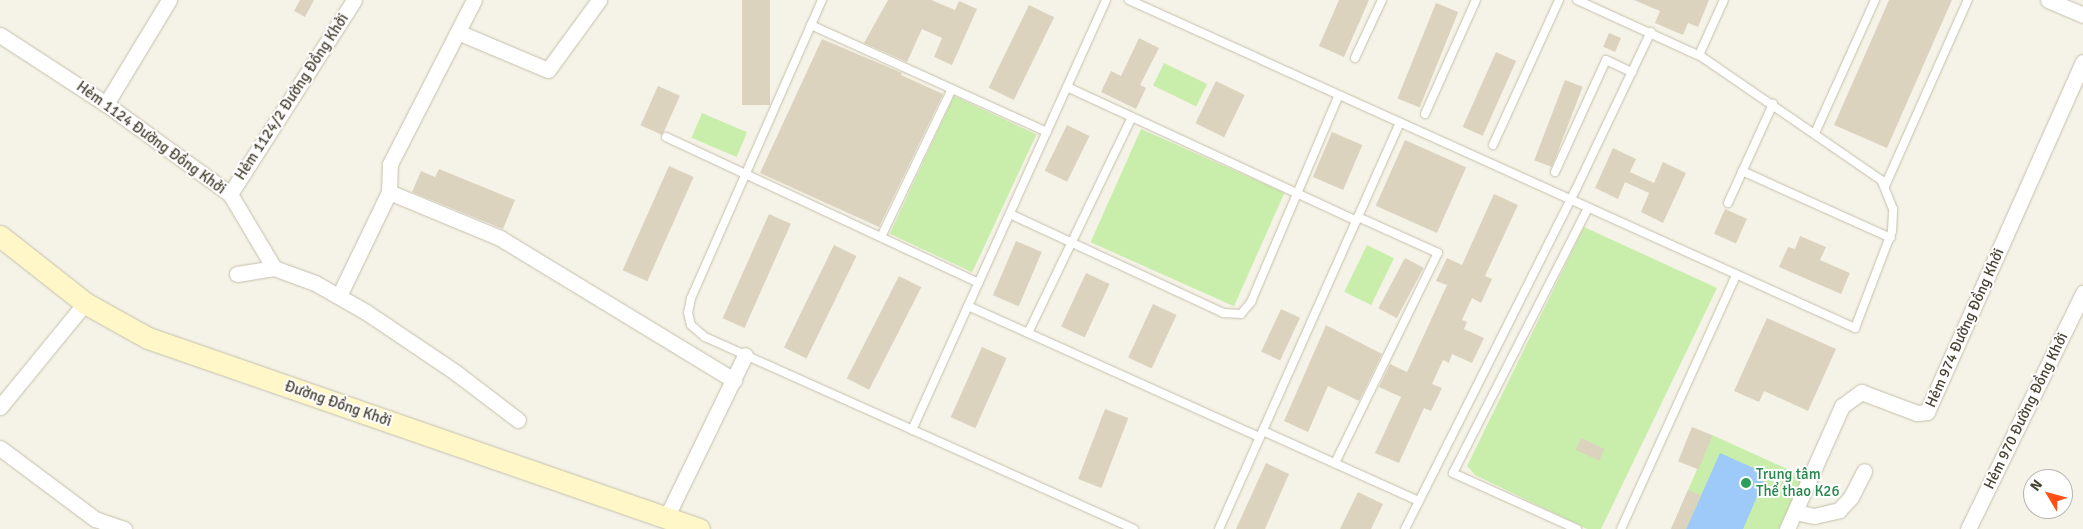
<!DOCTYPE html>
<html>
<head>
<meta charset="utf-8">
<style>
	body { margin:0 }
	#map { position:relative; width:2083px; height:529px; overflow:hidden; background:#f5f3e7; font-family:Signika,sans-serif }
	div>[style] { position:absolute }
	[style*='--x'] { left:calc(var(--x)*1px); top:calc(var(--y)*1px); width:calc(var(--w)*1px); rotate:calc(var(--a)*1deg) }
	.green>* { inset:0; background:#c9eeab; transform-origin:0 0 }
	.water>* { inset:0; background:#9dcaf9 }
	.building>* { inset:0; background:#dcd3be; transform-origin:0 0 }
	.roads { filter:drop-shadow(0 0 1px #c5bfab) drop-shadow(0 0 1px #c5bfab) }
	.lane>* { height:8px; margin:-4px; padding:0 4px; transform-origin:4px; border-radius:4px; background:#fff }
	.street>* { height:15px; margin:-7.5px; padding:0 7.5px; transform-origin:7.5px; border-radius:7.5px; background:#fff }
	.secondary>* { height:21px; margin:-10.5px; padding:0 10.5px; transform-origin:10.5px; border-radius:10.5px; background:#fff7c8 }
	.dots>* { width:14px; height:14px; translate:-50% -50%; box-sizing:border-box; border:2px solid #fff; border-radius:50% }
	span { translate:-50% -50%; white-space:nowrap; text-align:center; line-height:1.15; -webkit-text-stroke:4px #fff; paint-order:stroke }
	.street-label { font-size:15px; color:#4a4435 }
	.leisure-label { font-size:15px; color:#27864d }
	.left { translate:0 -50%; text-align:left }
	.north { position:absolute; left:2023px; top:469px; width:50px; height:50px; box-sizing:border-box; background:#fff; border:1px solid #b7b4ae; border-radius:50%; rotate:307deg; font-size:14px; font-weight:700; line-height:20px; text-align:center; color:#4a4435 }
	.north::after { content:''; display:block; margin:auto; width:18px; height:22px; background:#ff5015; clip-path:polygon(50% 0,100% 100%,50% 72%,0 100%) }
</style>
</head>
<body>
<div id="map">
	<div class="green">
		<div style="left:1164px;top:63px;width:48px;height:25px;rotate:26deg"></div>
		<div style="left:954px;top:96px;width:91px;height:152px;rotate:25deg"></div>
		<div style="left:702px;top:113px;width:49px;height:27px;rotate:23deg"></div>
		<div style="left:1141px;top:129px;width:157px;height:124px;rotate:24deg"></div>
		<div style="clip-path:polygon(1584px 227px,1717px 288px,1601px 529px,1587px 529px,1475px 475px,1467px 466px)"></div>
		<div style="left:1367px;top:245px;width:30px;height:52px;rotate:26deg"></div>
		<div style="clip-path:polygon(1712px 435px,1803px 476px,1779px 529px,1671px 529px)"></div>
	</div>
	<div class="water">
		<div style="clip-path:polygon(1720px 453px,1767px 474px,1743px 529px,1686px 529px)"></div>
	</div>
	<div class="building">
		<div style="clip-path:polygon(300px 0,314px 0,305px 17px,294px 11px)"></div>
		<div style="left:742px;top:0;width:28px;height:105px"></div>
		<div style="clip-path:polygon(888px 0,931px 0,955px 10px,959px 1px,977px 9px,952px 65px,934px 57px,942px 38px,922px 29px,907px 62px,864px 43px)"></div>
		<div style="clip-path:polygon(1339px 0,1369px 0,1344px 57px,1319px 46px)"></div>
		<div style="clip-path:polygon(1634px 0,1709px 0,1698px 27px,1688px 23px,1683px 35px,1655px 23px,1660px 11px)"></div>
		<div style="clip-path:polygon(1889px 0,1952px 0,1887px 148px,1834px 125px)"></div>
		<div style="left:1436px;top:3px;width:24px;height:103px;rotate:22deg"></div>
		<div style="left:1029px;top:5px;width:28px;height:92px;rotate:26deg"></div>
		<div style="left:1609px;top:33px;width:13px;height:15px;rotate:23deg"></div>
		<div style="clip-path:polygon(1139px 38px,1159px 48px,1140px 85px,1146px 88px,1136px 109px,1101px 92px,1111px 71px,1121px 76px)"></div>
		<div style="clip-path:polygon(822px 39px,902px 73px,901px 75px,943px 94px,879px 227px,760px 173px)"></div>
		<div style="left:1496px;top:52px;width:22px;height:82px;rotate:24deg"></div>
		<div style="left:1565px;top:80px;width:19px;height:86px;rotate:21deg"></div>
		<div style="left:1216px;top:81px;width:32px;height:47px;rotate:26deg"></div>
		<div style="left:658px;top:86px;width:24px;height:43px;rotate:24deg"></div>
		<div style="left:1067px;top:125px;width:25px;height:51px;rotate:26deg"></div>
		<div style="left:1332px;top:132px;width:33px;height:49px;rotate:23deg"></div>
		<div style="left:1405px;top:140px;width:67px;height:72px;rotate:24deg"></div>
		<div style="clip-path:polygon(1613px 148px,1636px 159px,1630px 172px,1654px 183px,1663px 162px,1686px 173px,1663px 223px,1641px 212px,1649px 193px,1625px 182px,1618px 199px,1595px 188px)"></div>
		<div style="left:669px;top:166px;width:27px;height:114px;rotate:24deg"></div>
		<div style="clip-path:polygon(439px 169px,515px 200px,503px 229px,412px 192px,421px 171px,435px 177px)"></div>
		<div style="clip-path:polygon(1494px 194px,1518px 205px,1485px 276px,1492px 279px,1481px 303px,1472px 298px,1462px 320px,1467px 322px,1464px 329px,1484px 338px,1472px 363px,1452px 354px,1449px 363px,1443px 360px,1432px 384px,1442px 388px,1431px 411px,1424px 408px,1399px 463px,1375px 453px,1401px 397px,1379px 387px,1390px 364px,1407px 372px,1447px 285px,1436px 281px,1447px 258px,1462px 265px)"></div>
		<div style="left:1725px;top:209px;width:24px;height:27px;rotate:24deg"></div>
		<div style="left:769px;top:214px;width:24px;height:114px;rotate:24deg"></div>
		<div style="clip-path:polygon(1800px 236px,1826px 247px,1820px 260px,1850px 273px,1841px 294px,1779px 267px,1788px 247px,1795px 249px)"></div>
		<div style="left:1016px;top:241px;width:28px;height:59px;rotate:23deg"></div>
		<div style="left:834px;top:245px;width:25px;height:114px;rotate:26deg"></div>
		<div style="left:1405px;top:258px;width:21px;height:57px;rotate:28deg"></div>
		<div style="left:1086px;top:273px;width:26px;height:59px;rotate:25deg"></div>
		<div style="left:899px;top:276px;width:25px;height:115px;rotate:27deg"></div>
		<div style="left:1153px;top:304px;width:26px;height:59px;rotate:25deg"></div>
		<div style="left:1281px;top:309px;width:21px;height:47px;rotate:25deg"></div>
		<div style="clip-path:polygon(1767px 318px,1836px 349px,1808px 411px,1764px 391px,1759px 402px,1734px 391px)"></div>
		<div style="clip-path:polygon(1326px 325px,1382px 354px,1359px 401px,1328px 386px,1308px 432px,1284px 421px)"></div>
		<div style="left:982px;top:347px;width:27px;height:77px;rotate:24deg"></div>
		<div style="left:1105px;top:409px;width:25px;height:75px;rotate:21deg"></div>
		<div style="left:1692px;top:427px;width:22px;height:37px;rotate:22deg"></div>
		<div style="left:1581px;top:438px;width:26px;height:13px;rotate:25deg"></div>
		<div style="clip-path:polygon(1266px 463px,1289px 474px,1265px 529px,1236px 529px)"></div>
		<div style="clip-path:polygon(1688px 490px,1701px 495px,1686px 529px,1671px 529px)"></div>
		<div style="clip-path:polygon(1358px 492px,1383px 504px,1371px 529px,1340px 529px)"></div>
	</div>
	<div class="roads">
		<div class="lane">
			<div style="--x:822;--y:0;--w:326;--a:113.7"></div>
			<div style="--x:691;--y:298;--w:15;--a:101"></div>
			<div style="--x:688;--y:313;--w:12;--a:76"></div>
			<div style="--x:691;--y:325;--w:18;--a:41"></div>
			<div style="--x:705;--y:337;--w:470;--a:24.1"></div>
			<div style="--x:1129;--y:0;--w:797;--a:24.31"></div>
			<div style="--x:1855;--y:328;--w:104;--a:-69.1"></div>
			<div style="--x:1892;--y:231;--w:22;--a:-87"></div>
			<div style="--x:1893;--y:209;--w:31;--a:-112"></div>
			<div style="--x:1881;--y:180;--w:217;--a:-145.5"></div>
			<div style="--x:1702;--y:57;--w:137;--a:-155.5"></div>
			<div style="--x:811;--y:25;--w:259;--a:24.4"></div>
			<div style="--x:1699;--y:55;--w:60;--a:-65.6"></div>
			<div style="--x:1355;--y:58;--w:64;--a:-65"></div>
			<div style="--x:1067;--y:87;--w:319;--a:24.8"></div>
			<div style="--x:1425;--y:114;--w:125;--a:-65.9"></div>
			<div style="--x:1815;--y:133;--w:146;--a:-65.7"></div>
			<div style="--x:666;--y:137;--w:345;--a:25"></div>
			<div style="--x:1493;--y:145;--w:159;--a:-65.5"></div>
			<div style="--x:1742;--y:171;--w:163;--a:24.2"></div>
			<div style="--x:1555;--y:172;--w:123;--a:-65.5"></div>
			<div style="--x:1606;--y:60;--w:29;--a:25"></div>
			<div style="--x:1885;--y:186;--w:204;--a:-66"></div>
			<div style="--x:1728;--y:203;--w:109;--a:-65.6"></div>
			<div style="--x:1010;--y:214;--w:235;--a:24.9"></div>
			<div style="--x:1223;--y:313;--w:18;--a:3"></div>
			<div style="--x:1241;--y:314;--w:16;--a:-50"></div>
			<div style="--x:1251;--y:302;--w:225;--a:-67"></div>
			<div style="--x:881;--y:237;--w:164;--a:-64.4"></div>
			<div style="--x:968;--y:306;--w:320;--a:24.2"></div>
			<div style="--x:1028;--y:333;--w:240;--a:-64.3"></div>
			<div style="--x:912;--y:430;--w:472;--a:-65.7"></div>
			<div style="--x:1263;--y:431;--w:171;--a:24.2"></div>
			<div style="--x:1335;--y:463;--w:234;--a:-63.9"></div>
			<div style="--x:1438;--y:253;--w:88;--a:-155.8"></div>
			<div style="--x:1219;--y:529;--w:445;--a:-66"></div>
			<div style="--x:1405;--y:529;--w:381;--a:-63.3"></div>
			<div style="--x:1576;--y:189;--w:174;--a:-64.5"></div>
			<div style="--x:1577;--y:529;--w:136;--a:-155.7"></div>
			<div style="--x:1453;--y:473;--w:297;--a:-63"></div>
			<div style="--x:1621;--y:529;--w:279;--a:-65.6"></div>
		</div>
		<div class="street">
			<div style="--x:2048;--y:0;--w:38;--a:23"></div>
			<div style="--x:460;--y:33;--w:95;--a:22.8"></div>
			<div style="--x:548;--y:70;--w:87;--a:-53.9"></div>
			<div style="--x:0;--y:35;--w:126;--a:33.1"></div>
			<div style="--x:106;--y:104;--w:153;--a:36"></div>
			<div style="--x:230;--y:194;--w:86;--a:59.3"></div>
			<div style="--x:106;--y:104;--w:122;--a:-58.8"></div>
			<div style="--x:389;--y:192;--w:120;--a:22.5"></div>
			<div style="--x:500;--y:238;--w:274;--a:31.3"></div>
			<div style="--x:230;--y:194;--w:230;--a:-57.4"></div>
			<div style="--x:237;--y:274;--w:37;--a:-9"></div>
			<div style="--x:274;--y:268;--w:44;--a:20.1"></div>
			<div style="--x:315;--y:283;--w:59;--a:29.6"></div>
			<div style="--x:366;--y:312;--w:107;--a:34"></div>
			<div style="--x:455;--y:372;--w:79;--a:37.3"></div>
			<div style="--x:339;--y:296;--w:115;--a:-64.3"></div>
			<div style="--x:389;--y:192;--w:28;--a:-88"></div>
			<div style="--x:390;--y:164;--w:184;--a:-62.9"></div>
			<div style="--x:0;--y:407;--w:134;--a:-50.7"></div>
			<div style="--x:0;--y:448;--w:119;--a:36.8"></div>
			<div style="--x:95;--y:519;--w:31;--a:19"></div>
			<div style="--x:1795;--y:512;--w:19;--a:12"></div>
			<div style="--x:1814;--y:516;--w:26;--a:-13"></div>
			<div style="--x:1839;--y:510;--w:18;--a:-47"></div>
			<div style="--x:1851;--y:497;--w:29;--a:-63"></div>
			<div style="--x:666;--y:518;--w:181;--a:-64.1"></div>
			<div style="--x:1787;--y:529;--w:135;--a:-65.9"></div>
			<div style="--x:1842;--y:406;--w:24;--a:-36"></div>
			<div style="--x:1861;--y:392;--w:60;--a:20.6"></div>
			<div style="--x:1917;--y:413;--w:10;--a:-6"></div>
			<div style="--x:1927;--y:412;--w:383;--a:-66"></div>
			<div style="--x:1968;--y:529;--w:263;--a:-64"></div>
		</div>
		<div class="secondary">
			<div style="--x:0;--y:236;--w:108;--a:38.2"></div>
			<div style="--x:85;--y:303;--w:72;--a:29.1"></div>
			<div style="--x:148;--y:338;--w:583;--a:19.12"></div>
		</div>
	</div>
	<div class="dots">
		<div style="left:1746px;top:483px;background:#2e9e5b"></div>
	</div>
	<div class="street-label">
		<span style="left:292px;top:97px;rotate:-57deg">Hẻm 1124/2 Đường Đồng Khởi</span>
		<span style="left:151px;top:138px;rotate:36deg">Hẻm 1124 Đường Đồng Khởi</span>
		<span style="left:1965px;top:328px;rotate:-66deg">Hẻm 974 Đường Đồng Khởi</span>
		<span style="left:338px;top:404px;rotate:19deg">Đường Đồng Khởi</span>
		<span style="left:2026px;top:411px;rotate:-64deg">Hẻm 970 Đường Đồng Khởi</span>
	</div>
	<div class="leisure-label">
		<span class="left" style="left:1756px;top:483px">Trung tâm<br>Thể thao K26</span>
	</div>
	<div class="north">N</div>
</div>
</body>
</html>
